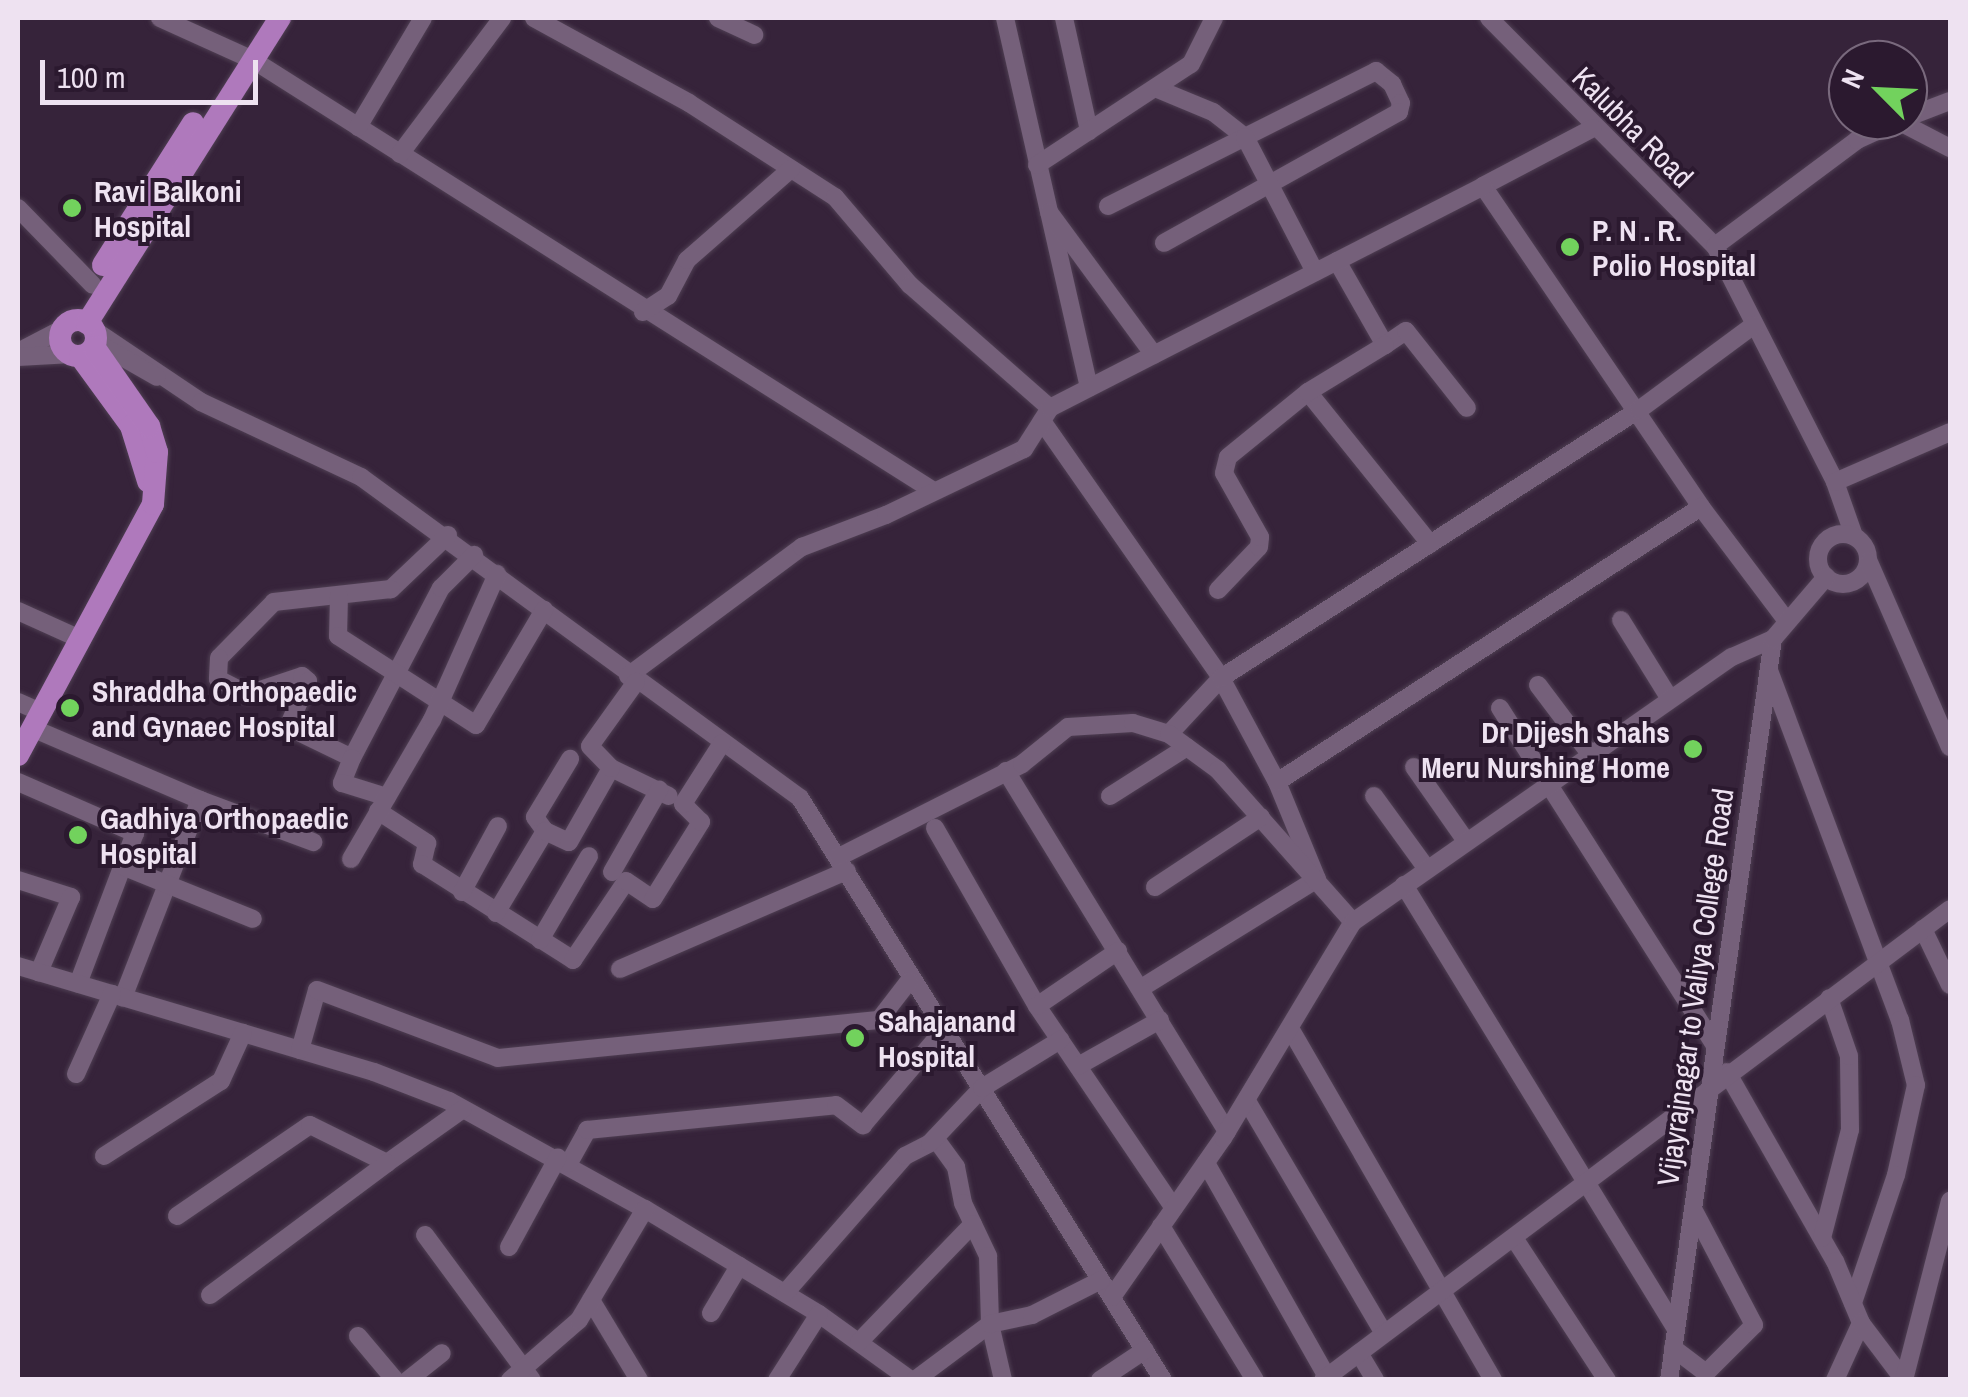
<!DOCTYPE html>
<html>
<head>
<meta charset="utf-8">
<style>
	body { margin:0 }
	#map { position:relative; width:1968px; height:1397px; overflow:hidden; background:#36233a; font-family:"Archivo Narrow",sans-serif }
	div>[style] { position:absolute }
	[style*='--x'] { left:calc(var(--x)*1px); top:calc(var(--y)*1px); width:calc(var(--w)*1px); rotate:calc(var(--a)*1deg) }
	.roads { filter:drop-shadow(0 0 2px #4f3f53) drop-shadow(0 0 2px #4f3f53) }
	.minor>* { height:18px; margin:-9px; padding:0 9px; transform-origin:9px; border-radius:9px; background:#75607a }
	.minor>.ring { margin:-9px; padding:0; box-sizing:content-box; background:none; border:18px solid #75607a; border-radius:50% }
	.major>* { height:22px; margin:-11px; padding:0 11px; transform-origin:11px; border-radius:11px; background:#af79bc }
	.major>.ring { margin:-11px; padding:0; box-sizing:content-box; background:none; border:22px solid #af79bc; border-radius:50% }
	.dots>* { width:28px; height:28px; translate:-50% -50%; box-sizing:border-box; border:5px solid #2b192f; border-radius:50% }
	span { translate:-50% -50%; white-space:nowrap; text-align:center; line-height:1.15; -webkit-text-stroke:8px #2b192f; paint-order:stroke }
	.street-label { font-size:30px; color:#eee2f1 }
	.poi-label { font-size:30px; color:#eee2f1; font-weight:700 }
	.left { translate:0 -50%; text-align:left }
	.right { translate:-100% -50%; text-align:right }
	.frame { position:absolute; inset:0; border:20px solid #eee2f1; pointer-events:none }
	.north { position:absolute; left:1828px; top:40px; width:100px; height:100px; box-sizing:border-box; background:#2b192f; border:2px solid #79697d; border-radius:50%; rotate:294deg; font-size:28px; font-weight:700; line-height:40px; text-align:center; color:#eee2f1 }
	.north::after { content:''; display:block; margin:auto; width:35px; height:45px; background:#72d25d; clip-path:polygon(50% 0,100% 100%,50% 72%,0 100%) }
	.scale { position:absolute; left:40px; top:60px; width:218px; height:45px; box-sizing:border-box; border:5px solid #eee2f1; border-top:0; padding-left:12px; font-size:30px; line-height:35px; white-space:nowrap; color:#eee2f1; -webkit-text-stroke:8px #2b192f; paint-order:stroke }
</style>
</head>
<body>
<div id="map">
	<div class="roads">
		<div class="minor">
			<div style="--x:160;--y:18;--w:102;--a:24.3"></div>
			<div style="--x:253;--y:60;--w:804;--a:32.35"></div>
			<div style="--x:534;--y:18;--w:177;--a:28.7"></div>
			<div style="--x:689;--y:103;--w:174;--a:32.8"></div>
			<div style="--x:835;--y:197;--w:116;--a:49.6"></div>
			<div style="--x:910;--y:285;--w:186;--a:41.3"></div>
			<div style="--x:718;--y:18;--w:40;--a:25"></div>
			<div style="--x:1005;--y:18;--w:379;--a:77.2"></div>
			<div style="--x:1064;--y:18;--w:116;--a:77.5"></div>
			<div style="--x:1489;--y:18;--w:321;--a:45.3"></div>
			<div style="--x:1715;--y:246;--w:265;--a:63"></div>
			<div style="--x:1835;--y:482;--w:57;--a:70.6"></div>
			<div style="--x:1155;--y:88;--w:63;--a:22.5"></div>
			<div style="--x:1213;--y:112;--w:41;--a:38"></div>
			<div style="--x:1245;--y:137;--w:147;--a:-26.7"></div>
			<div style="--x:1376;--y:71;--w:21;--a:39"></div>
			<div style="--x:1392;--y:84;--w:21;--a:65"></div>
			<div style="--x:1401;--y:103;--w:9;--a:103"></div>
			<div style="--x:1399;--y:112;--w:269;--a:150.9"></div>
			<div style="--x:1908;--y:117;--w:45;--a:-20.9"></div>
			<div style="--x:1898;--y:121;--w:59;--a:27.4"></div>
			<div style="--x:358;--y:127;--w:127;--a:-59.2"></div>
			<div style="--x:1593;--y:128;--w:124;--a:152.2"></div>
			<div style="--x:1483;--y:186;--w:388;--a:55.8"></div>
			<div style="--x:1701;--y:507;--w:141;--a:53"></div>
			<div style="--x:400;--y:154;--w:170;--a:-53.1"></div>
			<div style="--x:1037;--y:165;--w:184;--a:-33.3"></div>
			<div style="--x:1191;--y:64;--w:51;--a:-63.4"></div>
			<div style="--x:1108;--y:206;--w:153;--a:-26.7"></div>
			<div style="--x:1245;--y:137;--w:152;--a:62.6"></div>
			<div style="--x:18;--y:208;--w:107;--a:45.8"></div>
			<div style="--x:1049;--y:212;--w:177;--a:53.7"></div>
			<div style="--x:1715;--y:246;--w:177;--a:-36.7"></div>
			<div style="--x:1857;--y:140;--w:48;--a:-24.4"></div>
			<div style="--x:1337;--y:261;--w:97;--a:60.3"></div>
			<div style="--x:1385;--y:345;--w:25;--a:-34"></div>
			<div style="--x:1406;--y:331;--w:98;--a:51.6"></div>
			<div style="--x:643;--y:312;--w:30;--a:-33"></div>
			<div style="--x:668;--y:296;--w:41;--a:-62.2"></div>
			<div style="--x:687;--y:260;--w:138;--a:-41.2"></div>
			<div style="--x:94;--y:330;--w:129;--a:33.9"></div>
			<div style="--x:201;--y:402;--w:177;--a:25.1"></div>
			<div style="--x:361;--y:477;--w:544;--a:36.17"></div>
			<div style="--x:800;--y:798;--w:686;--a:58.05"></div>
			<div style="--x:101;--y:345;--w:64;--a:29.7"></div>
			<div style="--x:18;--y:352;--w:52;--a:-27.6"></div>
			<div style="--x:18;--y:357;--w:54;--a:-3.2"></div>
			<div style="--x:1308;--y:392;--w:195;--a:51.2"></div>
			<div style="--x:1042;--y:421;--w:313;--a:55.1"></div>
			<div style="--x:1221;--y:678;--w:118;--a:61.7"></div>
			<div style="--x:1277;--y:782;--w:105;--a:67.6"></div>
			<div style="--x:1317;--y:879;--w:207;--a:148.2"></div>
			<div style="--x:1835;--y:482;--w:125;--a:-23.5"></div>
			<div class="ring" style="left:1818px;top:534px;width:32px;height:32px"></div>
			<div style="--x:448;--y:535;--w:79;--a:136.5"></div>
			<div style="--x:391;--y:589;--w:118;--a:173.7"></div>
			<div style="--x:274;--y:602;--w:78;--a:134.5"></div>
			<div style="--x:219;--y:658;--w:21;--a:93"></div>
			<div style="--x:218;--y:679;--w:34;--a:27"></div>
			<div style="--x:248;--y:694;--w:57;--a:-18.4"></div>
			<div style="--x:302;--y:676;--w:8;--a:40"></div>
			<div style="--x:308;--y:681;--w:50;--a:113.5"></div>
			<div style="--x:288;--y:727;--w:71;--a:25.8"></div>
			<div style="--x:352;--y:758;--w:192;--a:-62.4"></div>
			<div style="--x:441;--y:588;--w:47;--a:-45"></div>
			<div style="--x:1869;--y:562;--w:202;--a:66.4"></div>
			<div style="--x:1218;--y:590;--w:59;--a:-46.4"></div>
			<div style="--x:1259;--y:547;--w:10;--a:-84"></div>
			<div style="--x:1260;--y:537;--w:73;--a:-119.4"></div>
			<div style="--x:1224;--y:473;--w:16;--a:-76"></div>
			<div style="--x:1228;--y:457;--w:103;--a:-39.1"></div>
			<div style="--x:1308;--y:392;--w:90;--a:-31.4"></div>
			<div style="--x:339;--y:596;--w:40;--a:91.4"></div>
			<div style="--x:338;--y:636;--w:164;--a:32.8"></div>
			<div style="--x:476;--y:725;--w:134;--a:-59.4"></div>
			<div style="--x:18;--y:611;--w:68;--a:24.3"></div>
			<div style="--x:1621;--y:620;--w:93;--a:58.2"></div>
			<div style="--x:1770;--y:673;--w:371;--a:69.5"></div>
			<div style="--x:1900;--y:1020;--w:67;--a:76.2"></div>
			<div style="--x:1916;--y:1085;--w:92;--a:102.5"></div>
			<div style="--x:1896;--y:1175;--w:135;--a:108.6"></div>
			<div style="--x:628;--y:676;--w:217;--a:-36.6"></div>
			<div style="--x:802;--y:547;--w:90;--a:-20.9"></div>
			<div style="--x:886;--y:515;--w:153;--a:-25.6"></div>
			<div style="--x:1024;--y:449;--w:49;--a:-57.6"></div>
			<div style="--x:1050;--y:408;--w:487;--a:-27.1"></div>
			<div style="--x:1538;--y:685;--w:86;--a:53"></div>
			<div style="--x:18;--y:702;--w:24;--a:24"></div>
			<div style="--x:1500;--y:708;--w:400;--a:57.5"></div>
			<div style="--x:32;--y:728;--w:183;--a:23.2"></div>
			<div style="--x:200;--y:800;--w:212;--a:111.3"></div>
			<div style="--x:1169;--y:734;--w:76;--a:-47.1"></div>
			<div style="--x:1221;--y:678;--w:497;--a:-32.7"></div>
			<div style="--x:1639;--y:410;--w:143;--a:-36.5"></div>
			<div style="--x:352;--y:758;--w:27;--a:112"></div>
			<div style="--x:342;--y:783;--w:47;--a:17.3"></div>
			<div style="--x:1414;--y:767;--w:90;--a:54.9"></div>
			<div style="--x:611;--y:768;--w:64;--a:25.8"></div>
			<div style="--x:1006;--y:771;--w:423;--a:58.5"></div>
			<div style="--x:18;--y:782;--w:128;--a:23.6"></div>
			<div style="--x:135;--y:833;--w:161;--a:110.7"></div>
			<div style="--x:1277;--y:782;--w:505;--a:-32.97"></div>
			<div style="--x:1110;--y:796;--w:91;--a:-32.5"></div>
			<div style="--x:1374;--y:796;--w:90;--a:54"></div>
			<div style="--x:200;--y:800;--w:121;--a:20.4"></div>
			<div style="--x:378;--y:811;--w:59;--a:33.1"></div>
			<div style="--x:427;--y:843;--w:22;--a:103"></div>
			<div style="--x:422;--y:864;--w:179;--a:32.4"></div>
			<div style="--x:573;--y:960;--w:95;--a:-56.1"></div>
			<div style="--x:626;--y:881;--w:32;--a:34"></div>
			<div style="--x:653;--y:899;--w:91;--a:-58.1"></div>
			<div style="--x:701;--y:822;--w:25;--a:-135"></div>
			<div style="--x:683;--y:804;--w:72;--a:-57.4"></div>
			<div style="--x:935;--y:828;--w:205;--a:60.2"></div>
			<div style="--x:1037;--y:1006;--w:244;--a:55.9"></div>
			<div style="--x:545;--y:831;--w:17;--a:-126"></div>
			<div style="--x:535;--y:817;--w:68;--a:-58.9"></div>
			<div style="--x:839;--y:857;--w:205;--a:-26.9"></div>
			<div style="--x:1022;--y:764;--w:59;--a:-38.8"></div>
			<div style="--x:1068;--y:727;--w:65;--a:-3.5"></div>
			<div style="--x:1133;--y:723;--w:38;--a:17"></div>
			<div style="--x:1169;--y:734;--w:61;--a:36.3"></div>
			<div style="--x:1218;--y:770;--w:203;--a:48.4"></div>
			<div style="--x:351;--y:859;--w:161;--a:-59.8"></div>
			<div style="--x:432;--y:720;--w:160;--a:-66"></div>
			<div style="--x:122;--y:866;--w:141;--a:22"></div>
			<div style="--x:612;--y:872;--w:95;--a:-60.2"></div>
			<div style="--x:18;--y:880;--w:56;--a:17.8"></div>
			<div style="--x:71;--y:897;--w:82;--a:113.1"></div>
			<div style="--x:1404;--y:885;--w:521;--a:58.51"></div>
			<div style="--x:1155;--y:887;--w:127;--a:-33.4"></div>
			<div style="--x:462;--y:892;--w:75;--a:-61.4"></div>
			<div style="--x:496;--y:913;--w:96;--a:-59.1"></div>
			<div style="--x:545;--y:831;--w:26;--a:25"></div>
			<div style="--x:569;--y:842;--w:85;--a:-60.4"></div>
			<div style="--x:611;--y:768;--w:30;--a:-134"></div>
			<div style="--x:590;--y:746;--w:79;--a:-54.3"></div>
			<div style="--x:1923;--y:929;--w:62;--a:64.3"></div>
			<div style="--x:540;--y:940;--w:97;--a:-59.7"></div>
			<div style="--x:18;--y:966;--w:371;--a:16.6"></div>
			<div style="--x:374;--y:1072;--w:80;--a:21.1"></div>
			<div style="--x:449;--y:1101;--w:224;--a:28.9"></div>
			<div style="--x:645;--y:1209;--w:203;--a:31.1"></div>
			<div style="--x:819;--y:1314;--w:113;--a:35.7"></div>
			<div style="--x:620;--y:969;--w:247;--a:-23.4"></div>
			<div style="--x:1037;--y:1006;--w:98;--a:-34.2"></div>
			<div style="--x:1291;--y:1030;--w:404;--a:60"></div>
			<div style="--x:300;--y:1050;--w:62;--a:-74.2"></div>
			<div style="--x:317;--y:990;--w:193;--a:20.6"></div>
			<div style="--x:498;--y:1058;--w:383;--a:-5.7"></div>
			<div style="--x:879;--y:1020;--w:49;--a:-52.4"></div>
			<div style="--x:1078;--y:1066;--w:94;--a:-29.3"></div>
			<div style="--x:1727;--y:1072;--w:218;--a:60.3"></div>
			<div style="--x:1835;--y:1261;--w:67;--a:67.2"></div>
			<div style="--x:1861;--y:1323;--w:63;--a:114.5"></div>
			<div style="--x:76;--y:1074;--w:88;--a:-65.8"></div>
			<div style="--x:1247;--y:1101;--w:270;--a:59.5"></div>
			<div style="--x:935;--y:1138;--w:36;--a:54"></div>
			<div style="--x:956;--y:1167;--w:37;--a:79"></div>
			<div style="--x:963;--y:1203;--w:59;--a:64.7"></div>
			<div style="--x:988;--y:1256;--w:68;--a:88.3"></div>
			<div style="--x:990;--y:1324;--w:57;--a:76.9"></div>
			<div style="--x:104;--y:1156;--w:139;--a:-32.7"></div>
			<div style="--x:221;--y:1081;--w:53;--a:-65.4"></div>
			<div style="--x:569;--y:1163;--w:38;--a:-61"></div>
			<div style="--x:587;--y:1130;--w:250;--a:-5.7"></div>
			<div style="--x:836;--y:1105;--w:34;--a:37"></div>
			<div style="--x:863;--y:1125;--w:122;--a:-49.7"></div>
			<div style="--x:1206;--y:1163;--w:246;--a:60.5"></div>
			<div style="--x:177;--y:1216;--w:161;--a:-34.4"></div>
			<div style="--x:310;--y:1125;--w:86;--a:26.3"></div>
			<div style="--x:387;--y:1163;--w:93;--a:-35.4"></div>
			<div style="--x:1161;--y:1226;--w:180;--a:58.6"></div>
			<div style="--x:425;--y:1235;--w:180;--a:53.6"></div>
			<div style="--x:1514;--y:1238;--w:170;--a:56.8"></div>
			<div style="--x:1822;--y:1238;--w:112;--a:-75.5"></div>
			<div style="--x:1850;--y:1130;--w:74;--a:-90.8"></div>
			<div style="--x:1849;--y:1056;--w:61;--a:-109"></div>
			<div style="--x:509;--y:1247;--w:102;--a:-61.4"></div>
			<div style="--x:785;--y:1293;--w:182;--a:-48.8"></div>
			<div style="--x:905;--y:1156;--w:28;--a:-27"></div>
			<div style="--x:930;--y:1143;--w:76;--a:-46.6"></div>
			<div style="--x:982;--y:1088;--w:92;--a:-31.6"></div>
			<div style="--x:210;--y:1295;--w:221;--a:-36.7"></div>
			<div style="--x:1112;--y:1297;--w:194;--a:-55.1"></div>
			<div style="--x:1223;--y:1138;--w:252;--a:-59"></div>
			<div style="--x:1353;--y:922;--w:462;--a:-35"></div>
			<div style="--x:1732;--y:657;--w:45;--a:-23.7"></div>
			<div style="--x:591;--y:1300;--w:93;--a:59"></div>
			<div style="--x:711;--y:1313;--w:55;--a:-59.2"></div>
			<div style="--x:1861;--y:1323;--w:71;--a:53"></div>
			<div style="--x:358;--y:1336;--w:57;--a:49.9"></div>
			<div style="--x:859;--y:1342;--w:164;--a:-46"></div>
			<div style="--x:1673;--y:1348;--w:41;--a:37.1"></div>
			<div style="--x:1706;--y:1373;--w:68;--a:-45"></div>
			<div style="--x:1754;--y:1325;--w:131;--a:-117.7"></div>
			<div style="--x:1359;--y:1353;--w:31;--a:59"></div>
			<div style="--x:408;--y:1380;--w:43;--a:-38.5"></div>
			<div style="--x:510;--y:1380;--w:91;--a:-41"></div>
			<div style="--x:579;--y:1320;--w:129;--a:-59.3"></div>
			<div style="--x:777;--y:1380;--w:78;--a:-57.5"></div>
			<div style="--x:915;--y:1380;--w:94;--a:-36.7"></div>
			<div style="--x:990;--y:1324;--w:43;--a:-12.1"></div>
			<div style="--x:1032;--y:1315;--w:77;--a:-26.9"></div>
			<div style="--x:1100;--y:1380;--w:54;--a:-33.7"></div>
			<div style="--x:1323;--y:1380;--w:784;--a:-36.91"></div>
			<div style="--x:1669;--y:1380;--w:748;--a:-82.01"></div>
			<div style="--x:1773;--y:639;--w:82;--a:-49.5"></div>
			<div style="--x:1904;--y:1380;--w:185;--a:-75.6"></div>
		</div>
		<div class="major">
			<div style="--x:103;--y:265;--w:168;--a:-57.6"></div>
			<div class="ring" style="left:60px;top:320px;width:14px;height:14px"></div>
			<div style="--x:87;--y:323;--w:361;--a:-57.7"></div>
			<div style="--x:80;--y:356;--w:87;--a:53.9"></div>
			<div style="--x:131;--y:426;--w:58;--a:72.8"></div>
			<div style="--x:18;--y:755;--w:285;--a:-61.7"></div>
			<div style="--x:153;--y:504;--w:52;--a:-85.6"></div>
			<div style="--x:157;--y:452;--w:27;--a:-107"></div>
			<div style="--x:149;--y:426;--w:96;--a:-124.8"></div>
		</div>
	</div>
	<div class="dots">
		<div style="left:72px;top:208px;background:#72d25d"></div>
		<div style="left:1570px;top:247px;background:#72d25d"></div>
		<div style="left:70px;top:708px;background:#72d25d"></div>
		<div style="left:1693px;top:749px;background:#72d25d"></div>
		<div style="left:78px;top:835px;background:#72d25d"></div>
		<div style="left:855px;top:1038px;background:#72d25d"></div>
	</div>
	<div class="street-label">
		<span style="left:1633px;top:127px;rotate:45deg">Kalubha Road</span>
		<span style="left:1695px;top:987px;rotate:-82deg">Vijayrajnagar to Valiya College Road</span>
	</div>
	<div class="poi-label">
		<span class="left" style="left:94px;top:208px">Ravi Balkoni<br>Hospital</span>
		<span class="left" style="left:1592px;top:247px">P. N . R.<br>Polio Hospital</span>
		<span class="left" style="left:92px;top:708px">Shraddha Orthopaedic<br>and Gynaec Hospital</span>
		<span class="right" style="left:1670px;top:749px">Dr Dijesh Shahs<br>Meru Nurshing Home</span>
		<span class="left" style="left:100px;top:835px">Gadhiya Orthopaedic<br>Hospital</span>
		<span class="left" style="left:878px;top:1038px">Sahajanand<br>Hospital</span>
	</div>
	<div class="frame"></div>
	<div class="north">N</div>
	<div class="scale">100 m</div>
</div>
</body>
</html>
